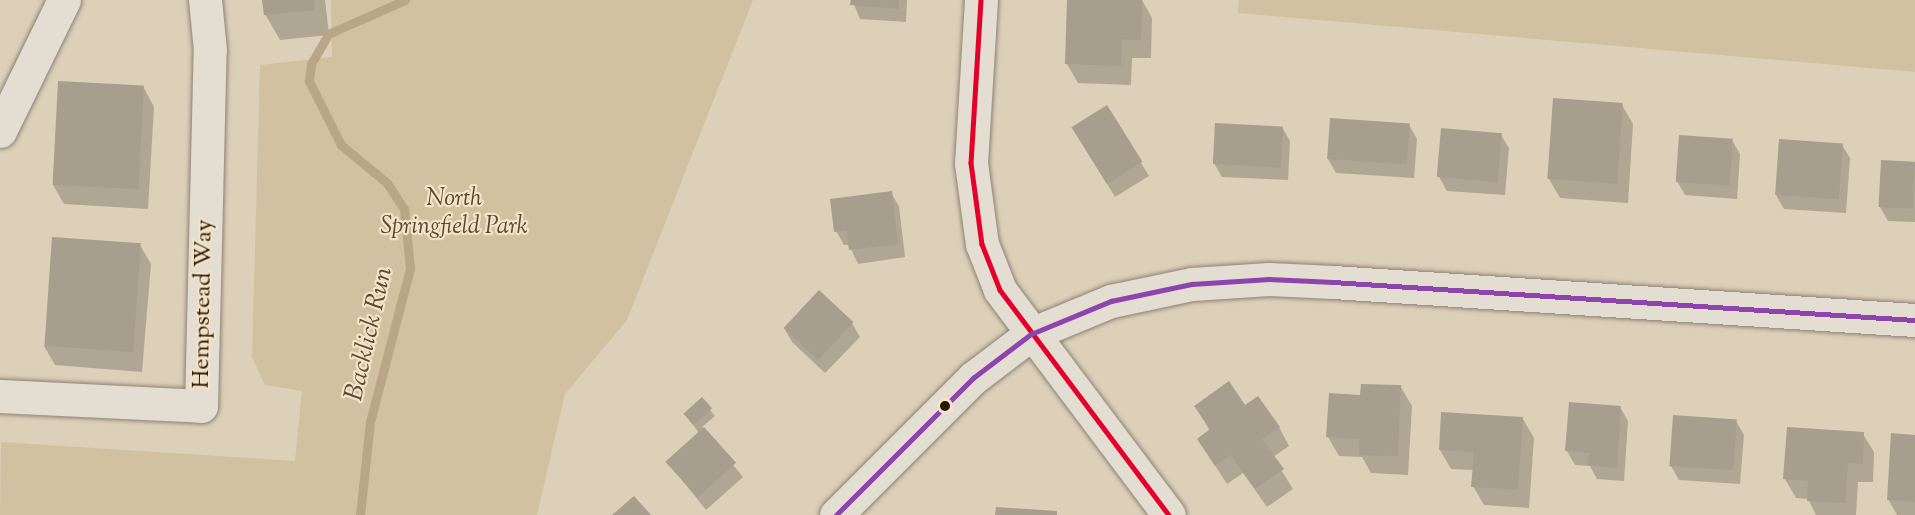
<!DOCTYPE html>
<html>
<head>
<meta charset="utf-8">
<style>
	body { margin:0 }
	#map { position:relative; width:1915px; height:515px; overflow:hidden; background:#dcd0b9; font-family:"Sorts Mill Goudy",serif }
	div>[style] { position:absolute }
	[style*='--x'] { left:calc(var(--x)*1px); top:calc(var(--y)*1px); width:calc(var(--w)*1px); rotate:calc(var(--a)*1deg) }
	.green>* { inset:0; background:#d2c1a1 }
	.shadow>* { inset:0; background:#0003 }
	.stream>* { height:9px; margin:-4.5px; padding:0 4.5px; transform-origin:4.5px; border-radius:4.5px; background:#b9a687 }
	.building>* { inset:0; background:#a89e8e; transform-origin:0 0 }
	.roads { filter:drop-shadow(0 0 2px #8d8374) drop-shadow(0 0 2px #8d8374) }
	.minor>* { height:33px; margin:-16.5px; padding:0 16.5px; transform-origin:16.5px; border-radius:16.5px; background:#e3ddd2 }
	.tertiary>* { height:33px; margin:-16.5px; padding:0 16.5px; transform-origin:16.5px; border-radius:16.5px; background:#e3ddd2 }
	.bus-1>* { height:4.5px; margin:-2.25px; padding:0 2.25px; transform-origin:2.25px; border-radius:2.25px; background:#e4002b }
	.bus-2>* { height:4.5px; margin:-2.25px; padding:0 2.25px; transform-origin:2.25px; border-radius:2.25px; background:#8e44ad }
	.dots>* { width:16px; height:16px; translate:-50% -50%; box-sizing:border-box; border:3px solid #f2e4c8; border-radius:50% }
	span { translate:-50% -50%; white-space:nowrap; text-align:center; line-height:1.15; -webkit-text-stroke:4.5px #f2e4c8; paint-order:stroke }
	.park-label { font-size:24px; color:#5b462c; font-style:italic }
	.street-label { font-size:24px; color:#2b1602 }
	.water-label { font-size:26px; color:#5e482e; font-style:italic }
</style>
</head>
<body>
<div id="map">
	<div class="green">
		<div style="clip-path:polygon(331px 0,753px 0,627px 320px,565px 394px,537px 515px,0 515px,1px 442px,295px 461px,302px 391px,265px 385px,252px 357px,260px 65px,332px 57px)"></div>
		<div style="clip-path:polygon(1239px 0,1915px 0,1915px 72px,1238px 13px)"></div>
	</div>
	<div class="shadow">
		<div style="clip-path:polygon(264px 0,325px 0,329px 35px,280px 40px,265px 14px)"></div>
		<div style="clip-path:polygon(852px 0,907px 0,906px 22px,860px 19px)"></div>
		<div style="clip-path:polygon(1069px 0,1142px 0,1152px 18px,1151px 58px,1132px 58px,1131px 85px,1078px 83px,1067px 64px)"></div>
		<div style="clip-path:polygon(144px 88px,154px 107px,148px 209px,64px 204px,53px 185px)"></div>
		<div style="clip-path:polygon(1622px 105px,1633px 124px,1628px 203px,1560px 198px,1549px 179px)"></div>
		<div style="clip-path:polygon(1409px 125px,1417px 139px,1414px 178px,1336px 173px,1328px 159px)"></div>
		<div style="clip-path:polygon(1282px 127px,1290px 141px,1288px 180px,1222px 177px,1214px 163px)"></div>
		<div style="clip-path:polygon(1073px 128px,1141px 163px,1149px 176px,1115px 197px)"></div>
		<div style="clip-path:polygon(1501px 135px,1509px 148px,1505px 195px,1447px 191px,1439px 177px)"></div>
		<div style="clip-path:polygon(1732px 140px,1740px 154px,1737px 199px,1685px 195px,1677px 181px)"></div>
		<div style="clip-path:polygon(1842px 145px,1850px 158px,1846px 213px,1784px 209px,1776px 195px)"></div>
		<div style="clip-path:polygon(1915px 163px,1915px 222px,1888px 221px,1880px 207px)"></div>
		<div style="clip-path:polygon(891px 193px,899px 206px,905px 257px,858px 264px,849px 245px,844px 245px,836px 231px)"></div>
		<div style="clip-path:polygon(140px 245px,151px 264px,142px 372px,55px 365px,44px 346px)"></div>
		<div style="clip-path:polygon(819px 292px,852px 323px,860px 337px,825px 373px,792px 342px,784px 328px)"></div>
		<div style="clip-path:polygon(1401px 387px,1412px 406px,1408px 475px,1371px 473px,1362px 457px,1339px 456px,1328px 437px,1362px 396px)"></div>
		<div style="clip-path:polygon(701px 399px,715px 416px,702px 427px,743px 477px,706px 510px,667px 461px,699px 433px,685px 414px)"></div>
		<div style="clip-path:polygon(1196px 407px,1279px 427px,1289px 446px,1273px 457px,1293px 489px,1267px 507px,1243px 473px,1227px 484px,1210px 458px,1210px 431px)"></div>
		<div style="clip-path:polygon(1620px 407px,1628px 421px,1624px 481px,1597px 479px,1590px 466px,1575px 465px,1567px 451px)"></div>
		<div style="clip-path:polygon(1523px 419px,1534px 438px,1529px 508px,1484px 505px,1473px 486px,1474px 470px,1451px 469px,1440px 450px)"></div>
		<div style="clip-path:polygon(1736px 421px,1744px 435px,1740px 484px,1679px 480px,1671px 466px)"></div>
		<div style="clip-path:polygon(1863px 434px,1874px 452px,1873px 482px,1858px 482px,1856px 515px,1816px 515px,1808px 499px,1796px 498px,1785px 479px)"></div>
		<div style="clip-path:polygon(1915px 437px,1915px 515px,1897px 515px,1888px 499px)"></div>
	</div>
	<div class="stream">
		<div style="--x:360;--y:515;--w:94;--a:-83.9"></div>
		<div style="--x:370;--y:422;--w:159;--a:-75.4"></div>
		<div style="--x:410;--y:268;--w:59;--a:-95.8"></div>
		<div style="--x:404;--y:209;--w:31;--a:-123"></div>
		<div style="--x:387;--y:183;--w:60;--a:-140.4"></div>
		<div style="--x:341;--y:145;--w:72;--a:-116.6"></div>
		<div style="--x:309;--y:81;--w:17;--a:-83"></div>
		<div style="--x:311;--y:64;--w:34;--a:-60"></div>
		<div style="--x:328;--y:34;--w:84;--a:-23.8"></div>
	</div>
	<div class="building">
		<div style="clip-path:polygon(262px 0,314px 0,315px 10px,264px 15px)"></div>
		<div style="clip-path:polygon(851px 0,899px 0,899px 9px,850px 5px)"></div>
		<div style="clip-path:polygon(1067px 0,1142px 0,1141px 40px,1122px 39px,1121px 66px,1065px 64px)"></div>
		<div style="left:58px;top:81px;width:86px;height:104px;rotate:3deg"></div>
		<div style="left:1553px;top:98px;width:70px;height:81px;rotate:4deg"></div>
		<div style="left:1107px;top:105px;width:67px;height:42px;rotate:58deg"></div>
		<div style="left:1330px;top:118px;width:80px;height:41px;rotate:4deg"></div>
		<div style="left:1215px;top:123px;width:68px;height:41px;rotate:3deg"></div>
		<div style="left:1441px;top:128px;width:61px;height:49px;rotate:5deg"></div>
		<div style="left:1679px;top:135px;width:54px;height:47px;rotate:4deg"></div>
		<div style="left:1779px;top:139px;width:64px;height:56px;rotate:4deg"></div>
		<div style="left:1881px;top:160px;width:34px;height:47px;rotate:3deg"></div>
		<div style="clip-path:polygon(892px 191px,898px 244px,849px 250px,846px 231px,834px 232px,830px 199px)"></div>
		<div style="left:52px;top:237px;width:89px;height:109px;rotate:4deg"></div>
		<div style="left:819px;top:290px;width:47px;height:52px;rotate:43deg"></div>
		<div style="clip-path:polygon(1229px 381px,1245px 405px,1258px 396px,1280px 427px,1262px 439px,1284px 469px,1255px 489px,1231px 455px,1215px 466px,1197px 439px,1210px 429px,1194px 406px)"></div>
		<div style="clip-path:polygon(1361px 384px,1401px 385px,1398px 456px,1359px 455px,1359px 439px,1326px 437px,1329px 393px,1360px 395px)"></div>
		<div style="left:702px;top:397px;width:15px;height:25px;rotate:48deg"></div>
		<div style="clip-path:polygon(1569px 402px,1621px 406px,1617px 468px,1588px 465px,1589px 453px,1565px 451px)"></div>
		<div style="clip-path:polygon(1441px 412px,1523px 417px,1518px 490px,1471px 487px,1474px 452px,1439px 450px)"></div>
		<div style="left:1673px;top:415px;width:64px;height:51px;rotate:4deg"></div>
		<div style="left:704px;top:427px;width:48px;height:52px;rotate:48deg"></div>
		<div style="clip-path:polygon(1787px 427px,1864px 432px,1863px 464px,1848px 463px,1845px 503px,1807px 501px,1808px 481px,1783px 479px)"></div>
		<div style="clip-path:polygon(1891px 433px,1915px 435px,1915px 502px,1887px 500px)"></div>
		<div style="clip-path:polygon(634px 496px,651px 515px,612px 515px)"></div>
		<div style="clip-path:polygon(996px 507px,1057px 511px,1057px 515px,995px 515px)"></div>
	</div>
	<div class="roads">
		<div class="minor">
			<div style="--x:981;--y:0;--w:163;--a:93.5"></div>
			<div style="--x:971;--y:163;--w:82;--a:82.3"></div>
			<div style="--x:982;--y:244;--w:49;--a:68.6"></div>
			<div style="--x:1000;--y:290;--w:281;--a:53.1"></div>
			<div style="--x:0;--y:131;--w:146;--a:-64"></div>
			<div style="--x:0;--y:396;--w:201;--a:2.8"></div>
			<div style="--x:201;--y:406;--w:356;--a:-88.6"></div>
			<div style="--x:210;--y:50;--w:50;--a:-95.7"></div>
		</div>
		<div class="tertiary">
			<div style="--x:836;--y:515;--w:194;--a:-45"></div>
			<div style="--x:973;--y:378;--w:73;--a:-37.2"></div>
			<div style="--x:1031;--y:334;--w:87;--a:-22.4"></div>
			<div style="--x:1111;--y:301;--w:83;--a:-11.9"></div>
			<div style="--x:1192;--y:284;--w:77;--a:-3.7"></div>
			<div style="--x:1269;--y:279;--w:64;--a:2.7"></div>
			<div style="--x:1333;--y:282;--w:583;--a:3.74"></div>
		</div>
	</div>
	<div class="bus-1">
		<div style="--x:981;--y:0;--w:163;--a:93.5"></div>
		<div style="--x:971;--y:163;--w:82;--a:82.3"></div>
		<div style="--x:982;--y:244;--w:49;--a:68.6"></div>
		<div style="--x:1000;--y:290;--w:281;--a:53.1"></div>
	</div>
	<div class="bus-2">
		<div style="--x:836;--y:515;--w:194;--a:-45"></div>
		<div style="--x:973;--y:378;--w:73;--a:-37.2"></div>
		<div style="--x:1031;--y:334;--w:87;--a:-22.4"></div>
		<div style="--x:1111;--y:301;--w:83;--a:-11.9"></div>
		<div style="--x:1192;--y:284;--w:77;--a:-3.7"></div>
		<div style="--x:1269;--y:279;--w:64;--a:2.7"></div>
		<div style="--x:1333;--y:282;--w:583;--a:3.74"></div>
	</div>
	<div class="dots">
		<div style="left:945px;top:406px;background:#2b1602"></div>
	</div>
	<div class="park-label">
		<span style="left:454px;top:214px">North<br>Springfield Park</span>
	</div>
	<div class="street-label">
		<span style="left:204px;top:304px;rotate:-89deg">Hempstead Way</span>
	</div>
	<div class="water-label">
		<span style="left:370px;top:334px;rotate:-77deg">Backlick Run</span>
	</div>
</div>
</body>
</html>
